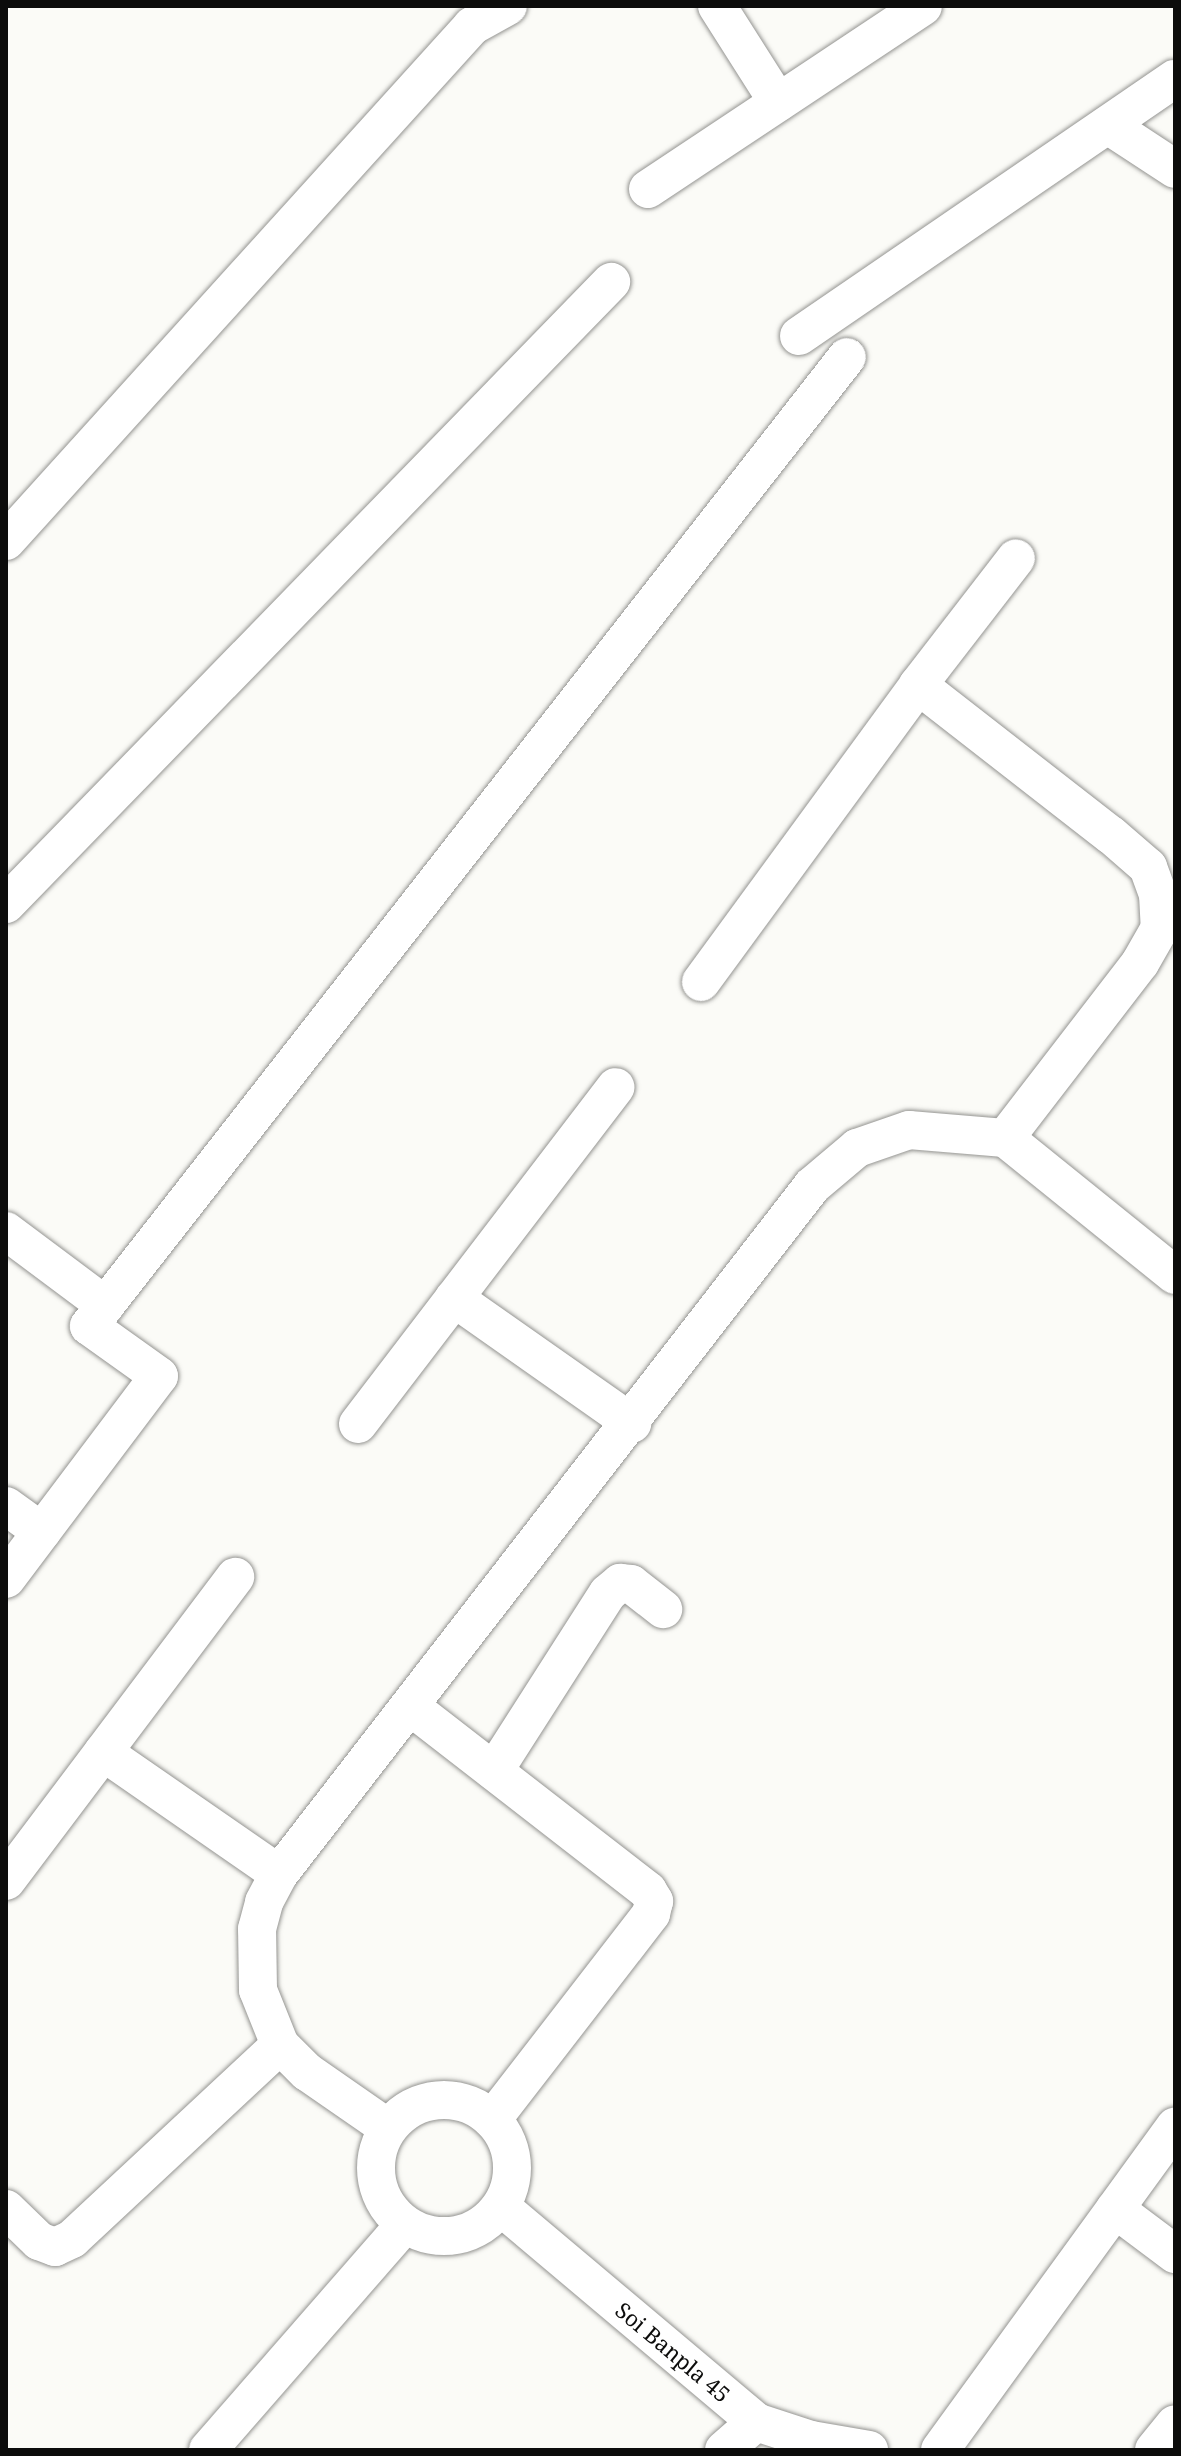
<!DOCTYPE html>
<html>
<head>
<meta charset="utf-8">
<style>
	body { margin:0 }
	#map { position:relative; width:1181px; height:2456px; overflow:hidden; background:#fbfbf7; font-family:"Noto Serif",serif }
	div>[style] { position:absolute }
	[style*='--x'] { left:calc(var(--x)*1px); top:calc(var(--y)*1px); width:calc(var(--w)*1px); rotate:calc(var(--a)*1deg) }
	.roads { filter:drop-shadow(0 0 2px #949491) drop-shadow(0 0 2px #949491) }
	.minor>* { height:38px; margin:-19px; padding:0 19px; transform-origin:19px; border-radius:19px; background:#fff }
	.minor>.ring { margin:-19px; padding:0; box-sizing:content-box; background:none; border:38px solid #fff; border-radius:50% }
	span { translate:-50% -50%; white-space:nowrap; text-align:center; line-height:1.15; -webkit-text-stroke:6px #fff; paint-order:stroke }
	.street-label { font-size:22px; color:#0c0c0b }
	.frame { position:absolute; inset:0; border:8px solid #0c0c0b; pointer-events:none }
</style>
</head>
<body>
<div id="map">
	<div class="roads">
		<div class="minor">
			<div style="--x:717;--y:6;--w:114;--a:57.6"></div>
			<div style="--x:1108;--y:125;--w:80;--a:33.3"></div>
			<div style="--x:648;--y:189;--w:330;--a:-33.6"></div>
			<div style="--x:799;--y:336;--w:455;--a:-34.4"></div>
			<div style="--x:6;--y:541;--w:695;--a:-47.86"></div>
			<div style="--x:472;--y:26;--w:41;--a:-29.1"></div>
			<div style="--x:918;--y:685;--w:244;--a:37.9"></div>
			<div style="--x:1111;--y:835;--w:49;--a:40.9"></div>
			<div style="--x:1148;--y:867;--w:29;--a:70"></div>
			<div style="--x:1158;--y:894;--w:34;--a:87"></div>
			<div style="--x:1160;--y:928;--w:40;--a:119.7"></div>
			<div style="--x:1140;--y:963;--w:221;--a:127.6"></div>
			<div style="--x:6;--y:904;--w:868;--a:-45.79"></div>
			<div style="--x:701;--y:982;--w:368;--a:-53.8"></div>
			<div style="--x:918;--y:685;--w:160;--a:-52.3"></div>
			<div style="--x:6;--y:1231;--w:124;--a:36.8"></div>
			<div style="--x:454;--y:1298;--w:218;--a:35.1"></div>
			<div style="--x:358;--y:1424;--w:424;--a:-52.6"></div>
			<div style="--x:6;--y:1506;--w:44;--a:35.8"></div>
			<div style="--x:6;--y:1579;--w:254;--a:-53"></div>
			<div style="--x:159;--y:1376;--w:86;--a:-144.5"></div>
			<div style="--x:89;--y:1326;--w:1230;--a:-51.97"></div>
			<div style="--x:411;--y:1707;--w:300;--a:37.8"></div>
			<div style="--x:648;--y:1891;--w:12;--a:59"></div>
			<div style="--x:654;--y:1901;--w:13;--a:103"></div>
			<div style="--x:651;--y:1914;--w:260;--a:127.7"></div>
			<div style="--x:103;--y:1752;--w:214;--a:34.7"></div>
			<div style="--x:494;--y:1771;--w:211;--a:-57.4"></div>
			<div style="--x:608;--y:1593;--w:16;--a:-40"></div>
			<div style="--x:620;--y:1583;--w:11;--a:5"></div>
			<div style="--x:631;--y:1584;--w:41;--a:38"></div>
			<div style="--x:6;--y:1881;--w:381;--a:-53"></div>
			<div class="ring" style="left:376px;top:2100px;width:98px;height:98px"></div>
			<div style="--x:388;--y:2128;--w:98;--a:-145.3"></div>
			<div style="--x:307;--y:2072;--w:38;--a:-135"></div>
			<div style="--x:280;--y:2045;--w:59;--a:-111.8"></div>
			<div style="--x:258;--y:1990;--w:61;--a:-90.9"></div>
			<div style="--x:257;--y:1929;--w:28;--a:-75"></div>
			<div style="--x:264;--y:1902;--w:32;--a:-62"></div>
			<div style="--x:279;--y:1874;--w:870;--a:-52.23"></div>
			<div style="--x:812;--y:1186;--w:59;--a:-40.2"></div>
			<div style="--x:857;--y:1148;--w:55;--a:-19.1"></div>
			<div style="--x:909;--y:1130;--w:96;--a:4.8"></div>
			<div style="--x:1005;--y:1138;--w:218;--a:38.9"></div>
			<div style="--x:501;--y:2207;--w:334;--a:40.1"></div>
			<div style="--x:756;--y:2422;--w:58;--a:18.1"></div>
			<div style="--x:811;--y:2440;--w:59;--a:9.8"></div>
			<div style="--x:6;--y:2209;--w:46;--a:44.1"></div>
			<div style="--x:39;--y:2241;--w:17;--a:21"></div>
			<div style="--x:55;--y:2247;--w:19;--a:-25"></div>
			<div style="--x:72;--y:2239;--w:284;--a:-43"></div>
			<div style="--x:1115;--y:2209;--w:75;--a:36.9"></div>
			<div style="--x:208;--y:2450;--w:298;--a:-48.9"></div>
			<div style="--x:724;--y:2450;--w:43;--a:-41.2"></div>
			<div style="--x:940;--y:2450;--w:400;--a:-54"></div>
			<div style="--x:1154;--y:2450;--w:33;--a:-51"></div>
		</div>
	</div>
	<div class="street-label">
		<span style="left:673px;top:2352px;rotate:40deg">Soi Banpla 45</span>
	</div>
	<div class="frame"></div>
</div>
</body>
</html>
